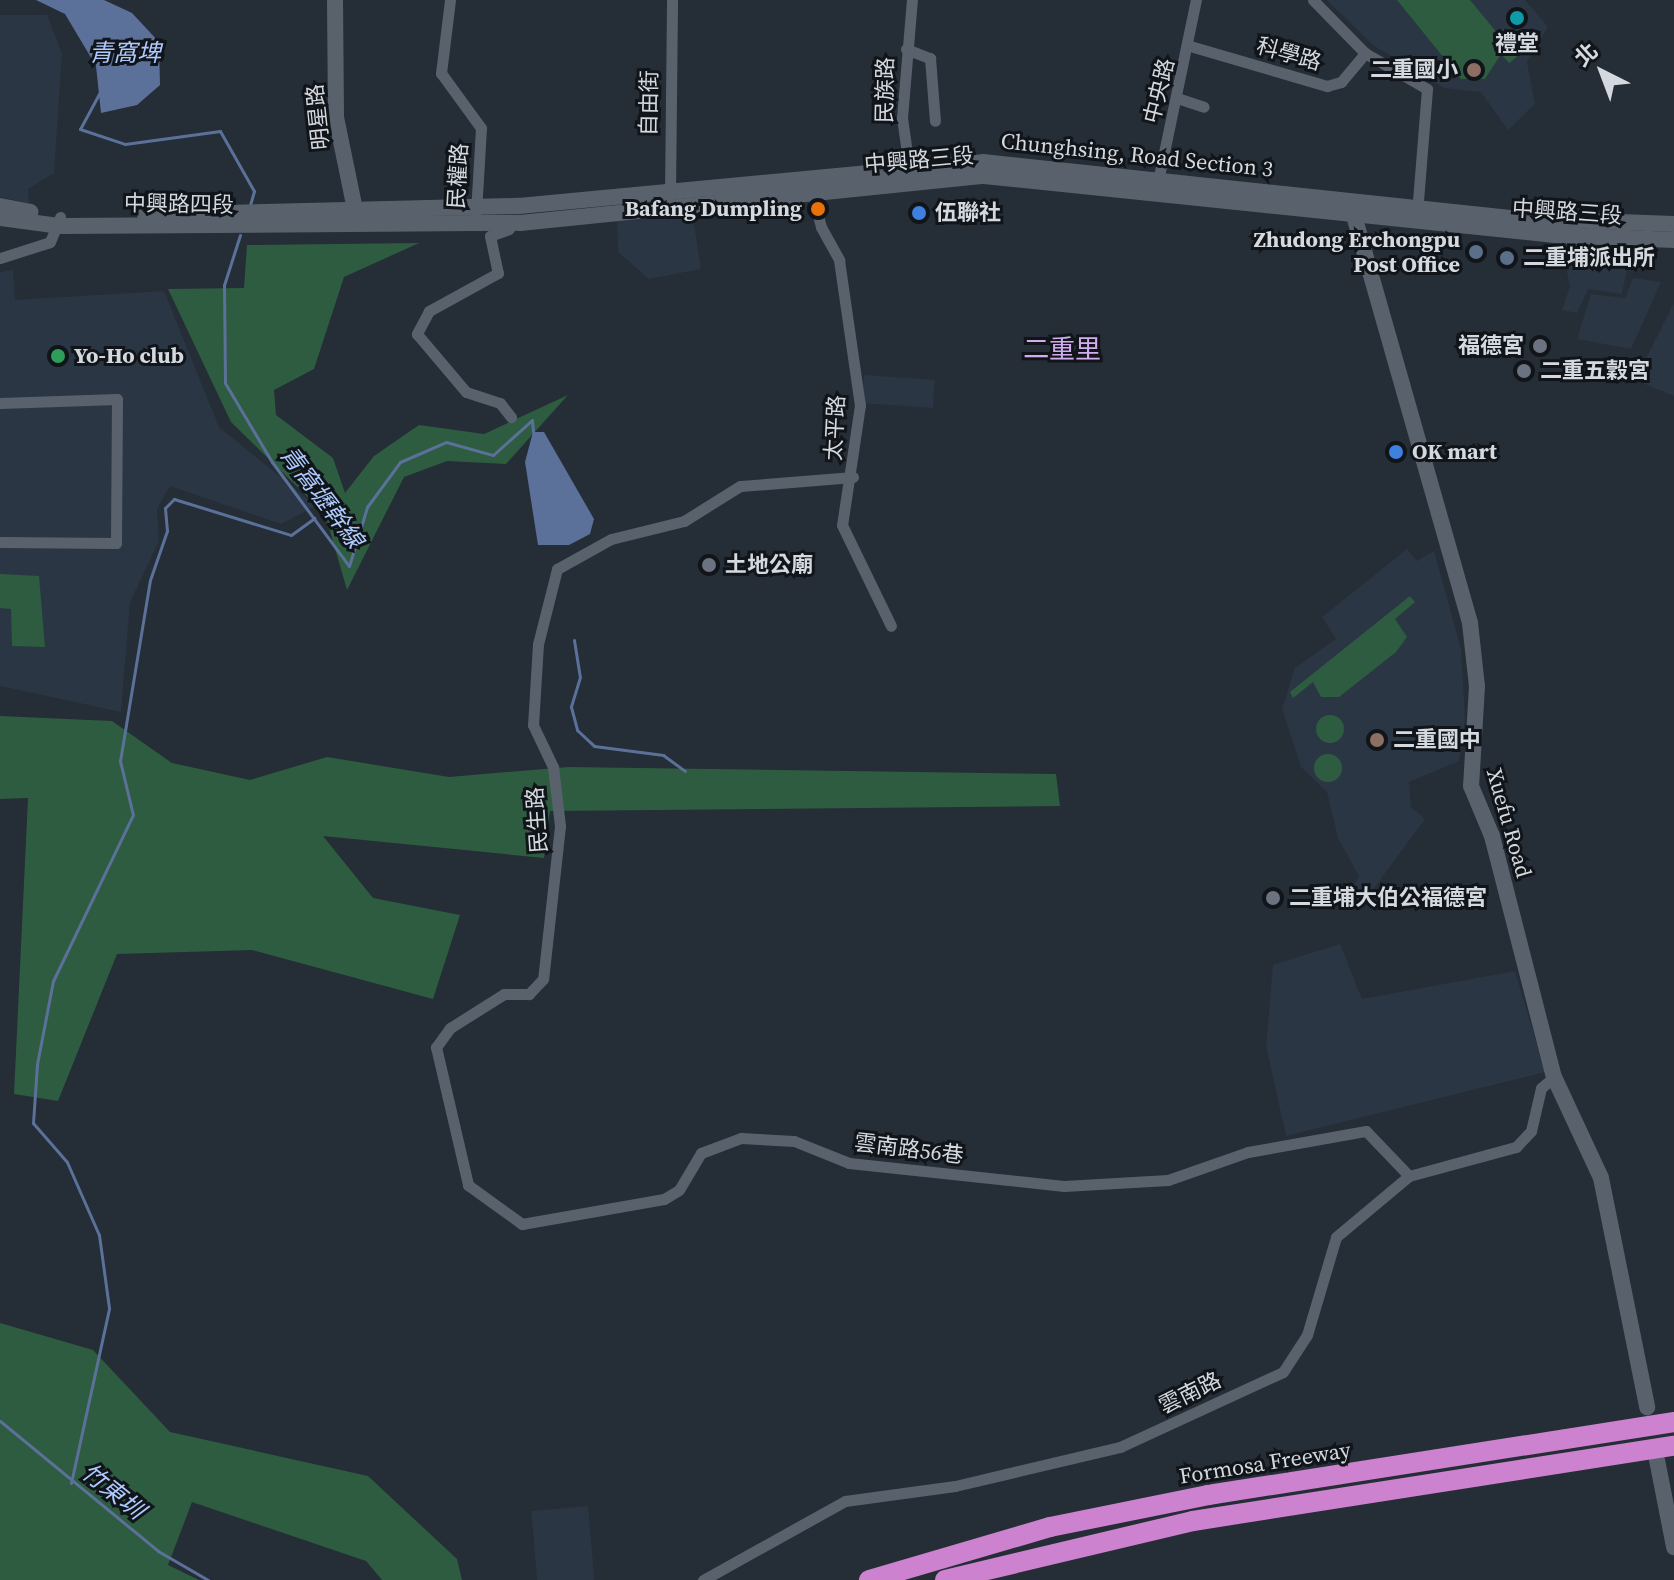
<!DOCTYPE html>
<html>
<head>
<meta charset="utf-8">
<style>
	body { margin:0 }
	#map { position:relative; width:1674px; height:1580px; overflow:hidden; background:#252d36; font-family:"Source Serif 4","Noto Sans TC",serif }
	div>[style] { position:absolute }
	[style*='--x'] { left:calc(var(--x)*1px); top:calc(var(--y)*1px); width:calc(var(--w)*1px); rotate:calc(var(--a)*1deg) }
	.built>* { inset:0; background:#2a3644; transform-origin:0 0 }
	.green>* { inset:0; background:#2e5c40 }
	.round { border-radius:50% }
	.water>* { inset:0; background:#5b719a }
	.stream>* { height:3px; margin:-1.5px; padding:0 1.5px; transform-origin:1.5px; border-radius:1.5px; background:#5b719a }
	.street>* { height:11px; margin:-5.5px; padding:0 5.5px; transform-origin:5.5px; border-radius:5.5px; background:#59626c }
	.secondary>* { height:16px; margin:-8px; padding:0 8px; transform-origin:8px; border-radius:8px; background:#59626c }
	.highway>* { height:20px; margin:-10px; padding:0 10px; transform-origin:10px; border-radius:10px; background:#cc82cf }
	.dots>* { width:22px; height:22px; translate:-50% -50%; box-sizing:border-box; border:4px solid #111519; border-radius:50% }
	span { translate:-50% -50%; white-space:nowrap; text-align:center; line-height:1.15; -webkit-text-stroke:6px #111519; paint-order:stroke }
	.poi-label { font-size:22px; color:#d3d9df; font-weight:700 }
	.right { translate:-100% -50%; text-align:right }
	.left { translate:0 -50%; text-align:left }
	.street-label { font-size:22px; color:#d3d9df }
	.water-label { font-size:24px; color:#aecafe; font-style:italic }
	.quarter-label { font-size:26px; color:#d1adf0 }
	.north { position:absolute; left:1562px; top:32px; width:80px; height:80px; -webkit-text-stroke:6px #111519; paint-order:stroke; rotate:318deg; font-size:22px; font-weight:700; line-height:32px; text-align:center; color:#d3d9df }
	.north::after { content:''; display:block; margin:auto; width:28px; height:36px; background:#d3d9df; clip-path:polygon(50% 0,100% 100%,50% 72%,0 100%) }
</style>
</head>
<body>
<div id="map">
	<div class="built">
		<div style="clip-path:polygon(1327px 0,1525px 0,1548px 27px,1527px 62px,1535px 104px,1508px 130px,1481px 92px,1444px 88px,1373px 45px)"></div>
		<div style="clip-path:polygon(0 15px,47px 15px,62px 54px,54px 173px,28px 189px,29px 203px,0 197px)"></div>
		<div style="clip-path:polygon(692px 211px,701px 269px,649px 279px,618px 252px,617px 220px)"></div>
		<div style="clip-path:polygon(1560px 240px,1590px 243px,1593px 256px,1627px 268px,1622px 294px,1588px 289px,1577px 313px,1562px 310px,1570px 286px)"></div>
		<div style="clip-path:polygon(13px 270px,15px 300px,164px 291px,219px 427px,316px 506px,281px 524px,170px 486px,157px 509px,159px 541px,130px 602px,121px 712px,0 686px,0 272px)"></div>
		<div style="clip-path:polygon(1633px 278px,1661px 282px,1631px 349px,1577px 339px,1591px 294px,1625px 298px)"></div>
		<div style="clip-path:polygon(1674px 303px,1674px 396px,1635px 380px)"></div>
		<div style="left:864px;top:375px;width:71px;height:28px;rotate:4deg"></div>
		<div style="clip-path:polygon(1407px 549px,1417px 561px,1434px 551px,1461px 649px,1465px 719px,1459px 761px,1409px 782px,1411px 807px,1425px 819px,1366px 899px,1351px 889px,1359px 876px,1338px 838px,1327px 792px,1301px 767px,1282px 709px,1295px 668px,1336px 639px,1322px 617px)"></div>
		<div style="clip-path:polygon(1340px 944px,1362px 999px,1515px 971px,1545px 1072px,1286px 1136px,1266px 1046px,1273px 965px)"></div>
		<div style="left:588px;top:1506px;width:74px;height:57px;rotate:85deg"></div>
	</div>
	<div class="green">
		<div style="clip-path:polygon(1397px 0,1470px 0,1517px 57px,1509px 63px,1501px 54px,1485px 79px,1461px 79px)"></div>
		<div style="clip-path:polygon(419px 243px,344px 277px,314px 369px,274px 390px,276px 415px,333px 458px,345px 493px,374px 456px,419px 425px,484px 434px,568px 395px,506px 464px,447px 461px,404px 477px,347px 590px,325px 514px,231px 422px,168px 289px,244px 288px,247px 245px)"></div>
		<div style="clip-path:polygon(0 574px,39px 576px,45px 647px,12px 646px,11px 609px,0 608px)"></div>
		<div style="clip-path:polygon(1410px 596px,1415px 602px,1395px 619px,1407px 637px,1396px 652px,1339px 697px,1321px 697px,1313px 682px,1293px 698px,1290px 692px)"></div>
		<div class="round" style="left:1316px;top:715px;width:28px;height:28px"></div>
		<div style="clip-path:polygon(0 716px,112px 721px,172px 763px,250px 780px,327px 757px,449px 777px,568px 767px,1056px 774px,1060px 806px,550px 811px,544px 858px,323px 836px,373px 898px,460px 915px,433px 999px,252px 950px,117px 954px,58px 1101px,14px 1094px,28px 798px,0 799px)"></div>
		<div class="round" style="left:1314px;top:754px;width:28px;height:28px"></div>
		<div style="clip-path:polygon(0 1323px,93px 1350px,170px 1432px,368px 1476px,457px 1559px,462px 1580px,382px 1580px,366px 1561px,192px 1502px,168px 1565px,199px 1580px,0 1580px)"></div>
	</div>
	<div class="water">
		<div style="clip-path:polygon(36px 0,104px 0,132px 13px,159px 42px,160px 85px,137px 105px,101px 113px,96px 66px,65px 14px)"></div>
		<div style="clip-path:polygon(533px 432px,544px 432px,594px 519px,590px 534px,569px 545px,538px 545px,525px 462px)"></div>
	</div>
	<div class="stream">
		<div style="--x:100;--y:92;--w:42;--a:118.4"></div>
		<div style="--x:80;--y:129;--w:47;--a:18.4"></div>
		<div style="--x:125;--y:144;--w:96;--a:-7.8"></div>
		<div style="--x:220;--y:131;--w:69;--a:60.5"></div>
		<div style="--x:254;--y:191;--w:18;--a:106"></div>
		<div style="--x:240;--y:235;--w:52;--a:107.7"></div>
		<div style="--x:224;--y:285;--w:98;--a:89.4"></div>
		<div style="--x:225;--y:383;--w:92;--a:59.3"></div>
		<div style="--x:272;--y:462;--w:129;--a:53.5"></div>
		<div style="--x:349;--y:566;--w:62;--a:-73"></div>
		<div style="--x:367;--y:507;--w:56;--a:-53.7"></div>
		<div style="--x:400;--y:462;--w:50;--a:-23.5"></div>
		<div style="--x:446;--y:442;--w:49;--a:15.5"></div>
		<div style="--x:493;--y:455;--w:52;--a:-41.9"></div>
		<div style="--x:532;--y:420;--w:12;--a:85"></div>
		<div style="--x:574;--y:640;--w:37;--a:81"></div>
		<div style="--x:580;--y:677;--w:31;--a:107"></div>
		<div style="--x:571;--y:707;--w:24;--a:75"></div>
		<div style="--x:577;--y:730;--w:23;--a:43"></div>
		<div style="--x:594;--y:746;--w:70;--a:7.4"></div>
		<div style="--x:663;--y:755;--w:27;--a:36"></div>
		<div style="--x:0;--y:1421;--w:205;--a:39.4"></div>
		<div style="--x:158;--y:1551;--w:58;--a:30.1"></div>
		<div style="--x:71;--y:1483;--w:179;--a:-77.7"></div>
		<div style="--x:109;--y:1308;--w:74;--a:-97.8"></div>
		<div style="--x:99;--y:1235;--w:80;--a:-113.7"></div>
		<div style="--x:67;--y:1162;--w:52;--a:-131.1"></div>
		<div style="--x:33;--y:1123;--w:59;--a:-86.1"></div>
		<div style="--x:37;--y:1064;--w:85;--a:-79.1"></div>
		<div style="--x:53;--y:981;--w:184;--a:-64.3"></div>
		<div style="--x:133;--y:815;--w:56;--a:-103.5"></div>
		<div style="--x:120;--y:761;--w:183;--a:-80.6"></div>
		<div style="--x:150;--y:580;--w:52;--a:-70.9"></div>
		<div style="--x:167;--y:531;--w:23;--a:-95"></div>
		<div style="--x:165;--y:508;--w:13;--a:-45"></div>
		<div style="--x:174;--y:499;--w:122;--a:17.1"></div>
		<div style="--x:291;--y:535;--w:29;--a:-36"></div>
	</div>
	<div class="street">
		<div style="--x:450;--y:0;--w:74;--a:97"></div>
		<div style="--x:441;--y:73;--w:68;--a:54"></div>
		<div style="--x:481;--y:128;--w:83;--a:93.4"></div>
		<div style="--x:1313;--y:0;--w:74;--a:45.5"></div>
		<div style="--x:1365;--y:53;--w:72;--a:30.1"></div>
		<div style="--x:1427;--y:89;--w:124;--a:94.6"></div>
		<div style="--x:1190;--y:46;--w:143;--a:16.3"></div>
		<div style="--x:1327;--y:86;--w:15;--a:-16"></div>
		<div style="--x:1341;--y:82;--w:38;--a:-50"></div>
		<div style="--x:906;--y:49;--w:26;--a:21"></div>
		<div style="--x:930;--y:58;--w:63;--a:85.5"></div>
		<div style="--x:1177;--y:98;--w:28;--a:18"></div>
		<div style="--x:910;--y:174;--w:57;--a:-98.1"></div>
		<div style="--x:902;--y:118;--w:118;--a:-85.2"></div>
		<div style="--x:1157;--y:186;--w:190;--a:-78.2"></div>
		<div style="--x:811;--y:188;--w:40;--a:75.6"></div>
		<div style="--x:821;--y:227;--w:38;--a:61"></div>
		<div style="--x:839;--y:260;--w:147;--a:81.8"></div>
		<div style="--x:860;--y:405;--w:121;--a:98.5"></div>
		<div style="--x:842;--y:525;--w:112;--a:64.1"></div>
		<div style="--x:670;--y:195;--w:195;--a:-89.4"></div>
		<div style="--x:509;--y:229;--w:20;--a:160"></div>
		<div style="--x:490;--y:236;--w:38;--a:78"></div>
		<div style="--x:498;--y:273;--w:79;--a:151.2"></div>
		<div style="--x:429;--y:311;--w:26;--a:118"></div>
		<div style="--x:417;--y:334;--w:76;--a:49.8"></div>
		<div style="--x:466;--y:392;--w:36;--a:18"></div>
		<div style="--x:500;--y:403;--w:18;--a:52"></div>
		<div style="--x:0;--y:258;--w:52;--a:-17.7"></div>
		<div style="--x:50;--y:242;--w:27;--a:-68"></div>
		<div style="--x:0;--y:403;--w:117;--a:-2"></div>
		<div style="--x:117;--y:399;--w:144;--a:90.4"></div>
		<div style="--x:116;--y:543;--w:116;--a:-179.5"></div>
		<div style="--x:853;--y:477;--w:113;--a:175.4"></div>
		<div style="--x:740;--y:486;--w:66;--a:148"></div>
		<div style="--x:684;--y:521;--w:75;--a:166.1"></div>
		<div style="--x:611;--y:539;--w:62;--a:150.9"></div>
		<div style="--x:557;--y:569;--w:77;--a:104.2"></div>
		<div style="--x:538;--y:644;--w:81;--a:93.5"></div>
		<div style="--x:533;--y:725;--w:47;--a:64.5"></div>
		<div style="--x:553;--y:767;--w:59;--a:83.2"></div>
		<div style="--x:560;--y:826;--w:154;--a:96.3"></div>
		<div style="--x:543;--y:979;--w:21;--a:133"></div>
		<div style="--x:529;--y:994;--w:25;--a:180"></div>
		<div style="--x:504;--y:994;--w:64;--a:147.8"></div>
		<div style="--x:450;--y:1028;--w:24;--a:126"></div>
		<div style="--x:436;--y:1047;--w:142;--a:76.9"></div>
		<div style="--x:468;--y:1185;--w:67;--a:35.8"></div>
		<div style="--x:522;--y:1224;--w:144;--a:-10"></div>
		<div style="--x:664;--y:1199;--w:17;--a:-31"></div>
		<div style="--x:679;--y:1190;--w:43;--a:-59.3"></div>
		<div style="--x:701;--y:1153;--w:43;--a:-20.6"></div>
		<div style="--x:741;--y:1138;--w:53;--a:3.2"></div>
		<div style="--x:794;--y:1141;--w:59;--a:21.8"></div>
		<div style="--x:849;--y:1163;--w:216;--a:6.1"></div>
		<div style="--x:1064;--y:1186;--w:104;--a:-3.3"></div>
		<div style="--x:1168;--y:1180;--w:85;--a:-19.3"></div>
		<div style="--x:1248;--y:1152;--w:120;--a:-10.1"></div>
		<div style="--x:1366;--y:1131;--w:62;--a:46.3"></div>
		<div style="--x:703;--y:1580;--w:162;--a:-29.1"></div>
		<div style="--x:845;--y:1501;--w:111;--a:-7.8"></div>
		<div style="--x:955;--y:1486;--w:170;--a:-13.3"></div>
		<div style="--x:1120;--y:1447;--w:179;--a:-24.7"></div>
		<div style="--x:1283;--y:1372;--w:44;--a:-57"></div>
		<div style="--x:1307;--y:1335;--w:102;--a:-73.5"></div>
		<div style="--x:1336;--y:1237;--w:95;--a:-39.9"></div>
		<div style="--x:1409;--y:1176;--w:111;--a:-15.2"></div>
		<div style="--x:1516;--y:1147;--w:22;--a:-47"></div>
		<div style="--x:1531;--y:1131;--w:44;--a:-76.9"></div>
		<div style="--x:1541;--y:1088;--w:17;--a:-40"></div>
	</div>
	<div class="secondary">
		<div style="--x:335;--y:0;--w:117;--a:89.5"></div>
		<div style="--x:336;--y:117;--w:104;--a:78.4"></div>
		<div style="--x:1351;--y:205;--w:435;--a:74.1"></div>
		<div style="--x:1470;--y:623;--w:63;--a:83.7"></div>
		<div style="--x:1477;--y:686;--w:100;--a:93.4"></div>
		<div style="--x:1471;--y:786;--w:54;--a:67.2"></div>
		<div style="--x:1492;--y:836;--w:249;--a:75.6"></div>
		<div style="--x:1554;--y:1077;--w:111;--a:65"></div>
		<div style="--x:1601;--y:1178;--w:234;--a:78.6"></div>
		<div style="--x:0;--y:206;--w:31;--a:11"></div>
		<div style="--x:145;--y:215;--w:374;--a:-1.4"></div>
		<div style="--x:519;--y:206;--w:466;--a:-5.4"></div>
		<div style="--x:983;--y:162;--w:530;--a:6.07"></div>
		<div style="--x:1510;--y:218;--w:164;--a:2.1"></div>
		<div style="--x:0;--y:218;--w:61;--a:7.6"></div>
		<div style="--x:60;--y:226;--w:460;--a:-0.4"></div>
		<div style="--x:520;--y:223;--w:466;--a:-5.8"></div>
		<div style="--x:984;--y:176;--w:574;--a:5.9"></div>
		<div style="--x:1555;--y:235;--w:119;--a:2.4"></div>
		<div style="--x:1657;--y:1460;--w:89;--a:78.9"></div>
	</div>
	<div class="highway">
		<div style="--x:869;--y:1580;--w:189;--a:-16.3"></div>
		<div style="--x:1050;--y:1527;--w:161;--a:-11.4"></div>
		<div style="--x:1208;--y:1495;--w:472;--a:-8.9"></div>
		<div style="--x:945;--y:1580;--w:255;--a:-13.4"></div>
		<div style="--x:1193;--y:1521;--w:487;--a:-8.9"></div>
	</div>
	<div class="dots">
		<div style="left:1517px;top:18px;background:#0f9aa8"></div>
		<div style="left:1474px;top:70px;background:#8d6e63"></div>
		<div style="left:818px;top:209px;background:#e8710a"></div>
		<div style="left:919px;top:213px;background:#3f7fe0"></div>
		<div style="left:1476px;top:252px;background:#5c6f8a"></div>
		<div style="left:1507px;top:258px;background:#5c6f8a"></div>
		<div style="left:1540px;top:346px;background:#6b7280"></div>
		<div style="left:58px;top:356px;background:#2e9e5b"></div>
		<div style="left:1524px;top:371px;background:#6b7280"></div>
		<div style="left:1396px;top:452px;background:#3f7fe0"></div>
		<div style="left:709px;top:565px;background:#6b7280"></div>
		<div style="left:1377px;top:740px;background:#8d6e63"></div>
		<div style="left:1273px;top:898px;background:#6b7280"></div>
	</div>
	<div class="poi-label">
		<span style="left:1517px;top:44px">禮堂</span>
		<span class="right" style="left:1458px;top:70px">二重國小</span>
		<span class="right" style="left:802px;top:209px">Bafang Dumpling</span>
		<span class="left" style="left:935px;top:213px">伍聯社</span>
		<span class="right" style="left:1460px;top:252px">Zhudong Erchongpu<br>Post Office</span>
		<span class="left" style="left:1523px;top:258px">二重埔派出所</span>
		<span class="right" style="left:1524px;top:346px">福德宮</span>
		<span class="left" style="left:74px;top:356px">Yo-Ho club</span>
		<span class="left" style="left:1540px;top:371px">二重五穀宮</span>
		<span class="left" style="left:1412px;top:452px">OK mart</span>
		<span class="left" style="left:725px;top:565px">土地公廟</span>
		<span class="left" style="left:1393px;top:740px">二重國中</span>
		<span class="left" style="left:1289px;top:898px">二重埔大伯公福德宮</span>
	</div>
	<div class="street-label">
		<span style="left:1289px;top:54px;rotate:16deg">科學路</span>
		<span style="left:885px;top:90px;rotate:-89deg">民族路</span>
		<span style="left:1159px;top:91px;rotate:-76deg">中央路</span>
		<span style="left:649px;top:103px;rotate:-89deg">自由街</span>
		<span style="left:318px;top:117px;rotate:-96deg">明星路</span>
		<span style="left:1137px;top:155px;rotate:6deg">Chunghsing, Road Section 3</span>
		<span style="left:919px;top:160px;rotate:-5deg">中興路三段</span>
		<span style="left:458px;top:176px;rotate:-87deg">民權路</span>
		<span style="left:179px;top:204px;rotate:1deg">中興路四段</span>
		<span style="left:1567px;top:212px;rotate:4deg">中興路三段</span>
		<span style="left:835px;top:428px;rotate:-87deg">太平路</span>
		<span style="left:537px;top:820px;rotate:-94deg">民生路</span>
		<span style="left:1509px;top:823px;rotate:74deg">Xuefu Road</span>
		<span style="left:909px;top:1149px;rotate:7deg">雲南路56巷</span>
		<span style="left:1190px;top:1393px;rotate:-26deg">雲南路</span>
		<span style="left:1265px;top:1463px;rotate:-9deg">Formosa Freeway</span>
	</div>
	<div class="water-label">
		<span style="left:125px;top:53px">青窩埤</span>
		<span style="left:322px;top:497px;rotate:53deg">青窩壢幹線</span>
		<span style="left:113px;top:1491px;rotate:39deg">竹東圳</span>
	</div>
	<div class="quarter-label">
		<span style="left:1062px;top:350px">二重里</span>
	</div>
	<div class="north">北</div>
</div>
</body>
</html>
